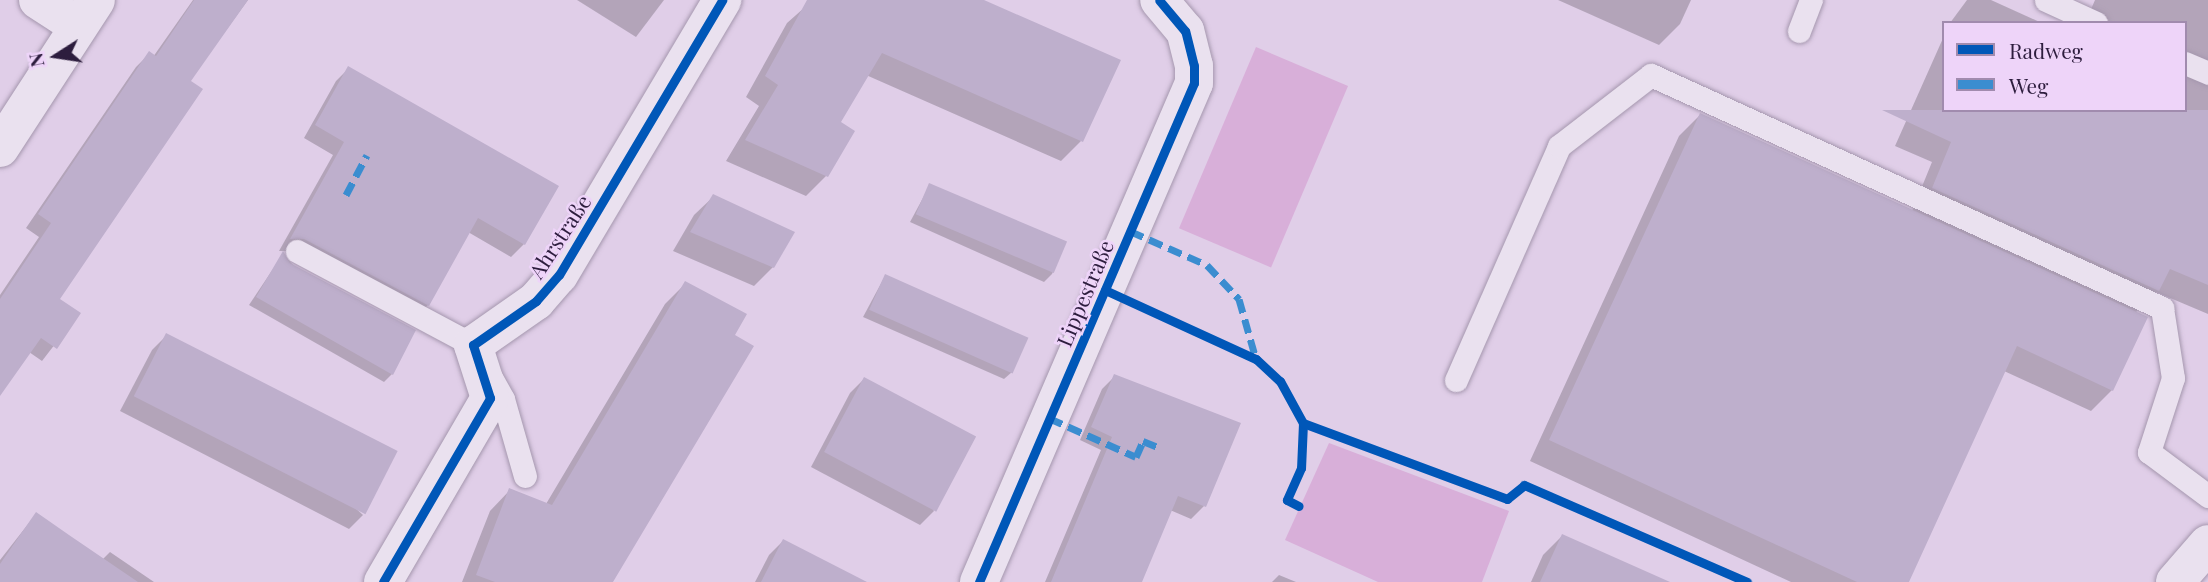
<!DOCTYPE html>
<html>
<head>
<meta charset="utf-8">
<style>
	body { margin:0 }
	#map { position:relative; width:2208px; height:582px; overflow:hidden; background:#e0cee8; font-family:"Playfair Display",serif }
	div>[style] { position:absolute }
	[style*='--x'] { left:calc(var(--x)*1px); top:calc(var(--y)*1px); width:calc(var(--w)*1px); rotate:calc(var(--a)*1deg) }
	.green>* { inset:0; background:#d8afd9; transform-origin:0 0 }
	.shadow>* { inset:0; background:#0003 }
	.building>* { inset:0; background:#beafcc; transform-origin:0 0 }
	.roads { filter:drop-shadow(0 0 2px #a597ae) drop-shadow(0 0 2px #a597ae) }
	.lane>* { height:23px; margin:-11.5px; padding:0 11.5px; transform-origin:11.5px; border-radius:11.5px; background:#eae1ef }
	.street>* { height:38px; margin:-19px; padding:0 19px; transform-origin:19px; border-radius:19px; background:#eae1ef }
	.secondary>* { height:38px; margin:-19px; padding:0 19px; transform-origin:19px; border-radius:19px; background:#eae1ef }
	.quiet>* { height:7px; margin-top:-3.5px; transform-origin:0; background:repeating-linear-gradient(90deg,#3b8dd0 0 14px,transparent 0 21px) }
	.cycleway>* { height:9px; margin:-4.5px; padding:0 4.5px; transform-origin:4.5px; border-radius:4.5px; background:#0057b8 }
	span { translate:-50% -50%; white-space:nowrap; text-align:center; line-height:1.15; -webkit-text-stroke:5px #eed4f9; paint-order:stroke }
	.street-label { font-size:21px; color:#2d1d3e }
	.legend { position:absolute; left:1942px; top:21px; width:245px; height:91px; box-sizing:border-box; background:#eed4f9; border:2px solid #a18bae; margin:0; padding:9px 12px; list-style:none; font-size:21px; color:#2d1d3e }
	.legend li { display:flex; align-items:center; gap:14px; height:35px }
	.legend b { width:35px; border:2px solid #a18bae }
	.north { position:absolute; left:21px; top:21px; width:70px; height:70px; -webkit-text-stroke:5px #eed4f9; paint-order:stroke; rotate:258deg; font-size:19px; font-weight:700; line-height:28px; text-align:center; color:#2d1d3e }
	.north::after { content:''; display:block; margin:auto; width:24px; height:32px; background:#2d1d3e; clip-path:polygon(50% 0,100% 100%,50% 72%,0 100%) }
</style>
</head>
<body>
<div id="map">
	<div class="green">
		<div style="left:1256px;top:47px;width:100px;height:197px;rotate:23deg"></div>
		<div style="clip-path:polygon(1329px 443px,1509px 511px,1482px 582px,1378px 582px,1285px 540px)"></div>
	</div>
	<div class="shadow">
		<div style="clip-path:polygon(193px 0,248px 0,189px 81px,58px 299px,79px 313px,42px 361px,29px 352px,0 394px,0 295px,39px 237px,26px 228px,136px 67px,149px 54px,153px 57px)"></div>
		<div style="clip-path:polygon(577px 0,664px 0,636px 37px)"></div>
		<div style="clip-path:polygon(813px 0,976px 0,1081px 141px,1061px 161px,866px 75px,838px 122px,827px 175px,806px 196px,726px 161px,759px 106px,746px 97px,787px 23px)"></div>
		<div style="clip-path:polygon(1558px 0,1691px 0,1680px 24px,1659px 45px)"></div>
		<div style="clip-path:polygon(1967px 0,1991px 0,2042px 23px,1950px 23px)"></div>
		<div style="clip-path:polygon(2095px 0,2208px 0,2208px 314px,2156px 292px,2135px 313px,2112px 390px,2091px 411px,2004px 371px,1907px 582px,1791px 582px,1530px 461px,1679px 136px,1700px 115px,1912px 211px,1932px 162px,1895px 146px,1944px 36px,1944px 110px,2185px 110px,2185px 23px,2085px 23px)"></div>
		<div style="clip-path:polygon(349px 68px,524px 244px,511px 257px,468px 232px,428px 305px,415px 317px,290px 251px,279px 251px,333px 155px,304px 138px,336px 81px)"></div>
		<div style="clip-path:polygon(930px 185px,1065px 244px,1052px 274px,1044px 282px,910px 222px)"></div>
		<div style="clip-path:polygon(713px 197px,773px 267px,754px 286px,673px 251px,694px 215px)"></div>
		<div style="clip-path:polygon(283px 254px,392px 374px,384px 382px,249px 305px)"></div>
		<div style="clip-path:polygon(885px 276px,1012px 372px,1004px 379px,863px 317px)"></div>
		<div style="clip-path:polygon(685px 284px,733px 335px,611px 582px,462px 582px,490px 511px,510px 490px,546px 504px,665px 304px)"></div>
		<div style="clip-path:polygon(166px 336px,363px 515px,349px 529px,120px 411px,152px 350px)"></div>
		<div style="clip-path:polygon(1115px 376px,1204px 506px,1191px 519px,1170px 510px,1140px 582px,1045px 582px,1101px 450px,1080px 440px,1102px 389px)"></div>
		<div style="clip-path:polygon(864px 379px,934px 511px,920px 525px,811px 467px,850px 393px)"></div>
		<div style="clip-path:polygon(36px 514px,102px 560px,110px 552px,154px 582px,0 582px,0 560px)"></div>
		<div style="clip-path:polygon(1562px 536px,1665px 582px,1531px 582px,1543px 555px)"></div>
		<div style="clip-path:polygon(783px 541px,864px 582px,755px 582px,769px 555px)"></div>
		<div style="clip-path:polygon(1279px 575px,1296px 582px,1272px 582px)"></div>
	</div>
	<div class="building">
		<div style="clip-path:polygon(194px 0,248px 0,191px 81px,203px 89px,60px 299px,81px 313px,57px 349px,41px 338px,0 396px,0 299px,51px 223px,38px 214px,149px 51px,156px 56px)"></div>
		<div style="clip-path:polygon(807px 0,984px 0,1121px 60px,1083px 142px,882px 53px,841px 122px,855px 131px,828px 177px,745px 140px,778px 85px,765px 76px)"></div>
		<div style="clip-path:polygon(348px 66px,559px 186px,525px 245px,478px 218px,429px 306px,304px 239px,290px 239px,344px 142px,315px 125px)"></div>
		<div style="clip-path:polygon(1882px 110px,2208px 110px,2208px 285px,2170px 269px,2159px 291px,1932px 188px,1951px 142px)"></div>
		<div style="clip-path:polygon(1700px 113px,2148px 317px,2113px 391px,2017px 346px,1909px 582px,1857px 582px,1549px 440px)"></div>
		<div style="left:929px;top:183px;width:150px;height:34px;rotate:23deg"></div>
		<div style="clip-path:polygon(713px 194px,795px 232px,774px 268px,690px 232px)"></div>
		<div style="clip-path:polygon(283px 251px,290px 263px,416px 330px,393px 375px,256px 297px)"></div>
		<div style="left:885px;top:274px;width:157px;height:39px;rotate:24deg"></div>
		<div style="clip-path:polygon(685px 281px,747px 314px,735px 335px,754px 346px,613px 582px,495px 582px,476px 575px,509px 488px,552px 505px)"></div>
		<div style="left:166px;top:333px;width:260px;height:71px;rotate:27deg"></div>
		<div style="clip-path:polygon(1114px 374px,1241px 423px,1206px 507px,1178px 496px,1142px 582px,1051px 582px,1112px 437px,1091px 427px)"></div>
		<div style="left:864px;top:377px;width:127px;height:85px;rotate:28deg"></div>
		<div style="clip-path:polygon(36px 512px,69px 535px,138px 582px,0 582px,0 564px)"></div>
		<div style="clip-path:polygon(1562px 534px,1670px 582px,1540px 582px)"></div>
		<div style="clip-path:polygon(783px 539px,867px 582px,761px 582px)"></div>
	</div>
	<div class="roads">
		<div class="lane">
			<div style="--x:2046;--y:0;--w:55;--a:24.7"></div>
			<div style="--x:1799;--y:31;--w:33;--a:-69"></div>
			<div style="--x:2185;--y:63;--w:25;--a:23"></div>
			<div style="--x:297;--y:251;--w:200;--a:28.1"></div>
			<div style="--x:473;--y:345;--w:62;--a:60.9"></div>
			<div style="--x:503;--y:399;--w:80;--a:74.1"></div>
			<div style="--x:1456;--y:380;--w:256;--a:-66.2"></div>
			<div style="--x:1559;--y:146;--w:116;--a:-37.7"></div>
			<div style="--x:1651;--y:75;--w:562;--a:24.51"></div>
			<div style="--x:2162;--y:308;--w:71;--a:81.1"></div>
			<div style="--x:2173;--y:378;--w:78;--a:108"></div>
			<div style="--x:2149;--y:452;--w:74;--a:36.7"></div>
		</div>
		<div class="street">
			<div style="--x:38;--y:0;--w:48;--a:33"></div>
			<div style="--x:0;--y:148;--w:176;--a:-57"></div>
			<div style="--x:383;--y:582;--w:213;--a:-59.8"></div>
			<div style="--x:490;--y:398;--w:56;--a:-107.8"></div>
			<div style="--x:473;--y:345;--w:77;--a:-34.9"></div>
			<div style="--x:536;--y:301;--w:35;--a:-49"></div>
			<div style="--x:559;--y:275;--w:320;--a:-59.3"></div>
			<div style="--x:979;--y:582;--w:543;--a:-66.69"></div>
			<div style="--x:1194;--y:83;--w:17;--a:-90"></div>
			<div style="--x:1194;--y:66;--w:36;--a:-104"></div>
			<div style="--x:1185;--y:31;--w:40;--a:-130"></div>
		</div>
		<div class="secondary">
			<div style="--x:2175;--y:582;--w:50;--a:-49"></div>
		</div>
	</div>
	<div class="quiet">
		<div style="--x:346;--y:195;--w:45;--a:-62.3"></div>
		<div style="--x:1130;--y:231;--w:84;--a:23.8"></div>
		<div style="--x:1207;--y:265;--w:47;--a:46.7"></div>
		<div style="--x:1239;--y:299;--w:62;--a:74.2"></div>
		<div style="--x:1049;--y:418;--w:95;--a:24.1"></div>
		<div style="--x:1136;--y:457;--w:17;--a:-66"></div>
		<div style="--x:1143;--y:441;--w:16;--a:22"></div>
	</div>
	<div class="cycleway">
		<div style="--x:1105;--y:290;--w:166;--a:24.6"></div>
		<div style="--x:1256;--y:359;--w:33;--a:43"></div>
		<div style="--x:1280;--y:381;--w:48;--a:61.3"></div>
		<div style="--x:1303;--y:423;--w:45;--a:92.5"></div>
		<div style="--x:1301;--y:468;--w:35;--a:114"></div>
		<div style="--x:1287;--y:500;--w:13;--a:27"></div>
		<div style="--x:1303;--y:423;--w:218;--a:20.4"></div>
		<div style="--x:1507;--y:499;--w:22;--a:-39"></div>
		<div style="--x:1524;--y:485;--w:243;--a:23.5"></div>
		<div style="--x:383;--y:582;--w:213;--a:-59.8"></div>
		<div style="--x:490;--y:398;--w:56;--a:-107.8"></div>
		<div style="--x:473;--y:345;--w:77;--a:-34.9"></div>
		<div style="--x:536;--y:301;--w:35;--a:-49"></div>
		<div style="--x:559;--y:275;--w:320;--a:-59.3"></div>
		<div style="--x:979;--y:582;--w:543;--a:-66.69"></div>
		<div style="--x:1194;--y:83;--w:17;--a:-90"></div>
		<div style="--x:1194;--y:66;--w:36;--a:-104"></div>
		<div style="--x:1185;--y:31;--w:40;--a:-130"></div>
	</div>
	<div class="street-label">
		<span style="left:559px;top:236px;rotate:-57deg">Ahrstraße</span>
		<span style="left:1084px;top:293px;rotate:-67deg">Lippestraße</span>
	</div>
	<ul class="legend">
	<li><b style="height:9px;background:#0057b8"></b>Radweg</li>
	<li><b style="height:9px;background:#3b8dd0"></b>Weg</li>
	</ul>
	<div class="north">N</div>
</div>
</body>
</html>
